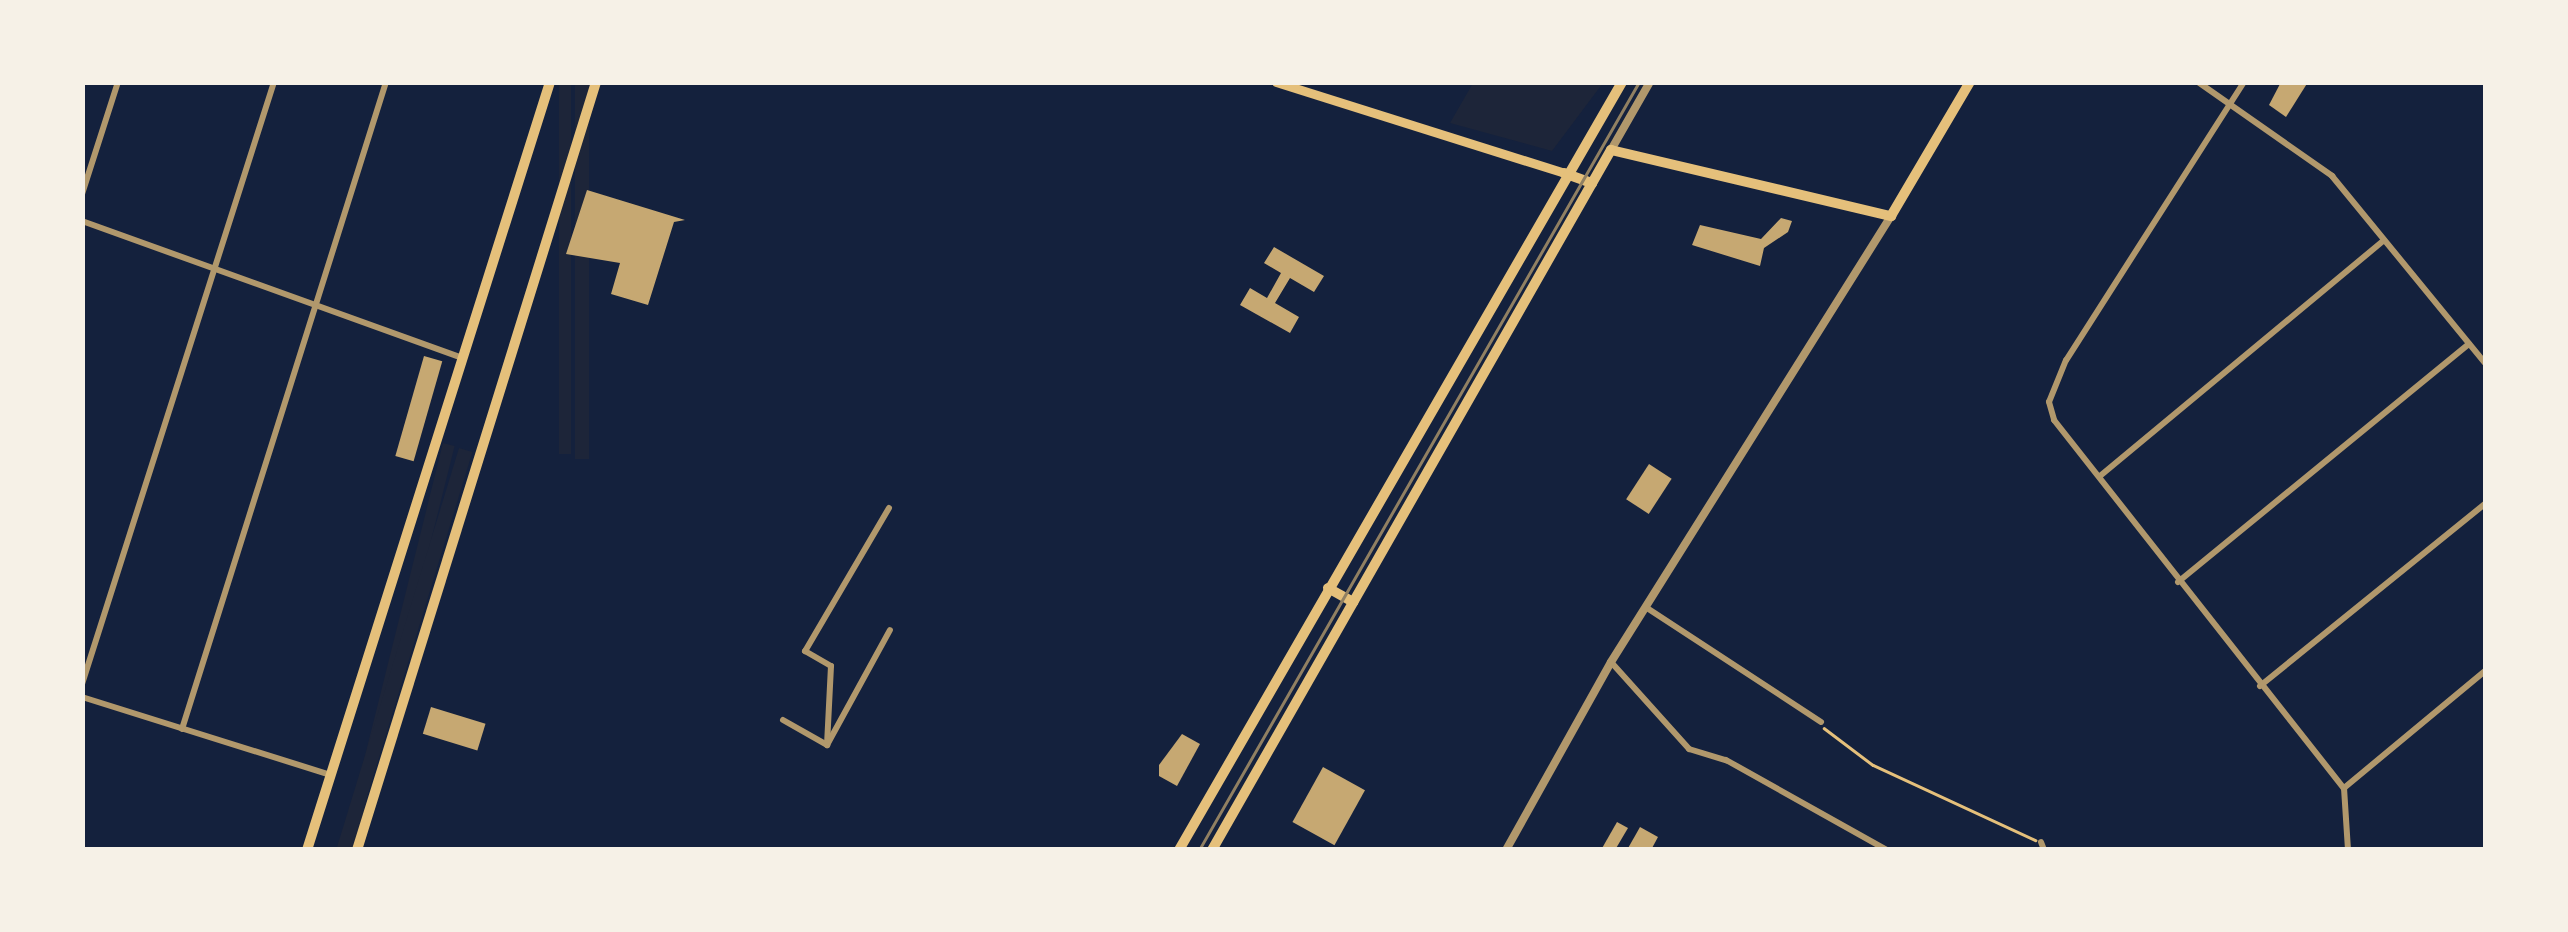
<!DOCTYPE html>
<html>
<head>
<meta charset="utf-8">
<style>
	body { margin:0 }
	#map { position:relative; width:2568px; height:932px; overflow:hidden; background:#14213d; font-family:"Fira Sans",sans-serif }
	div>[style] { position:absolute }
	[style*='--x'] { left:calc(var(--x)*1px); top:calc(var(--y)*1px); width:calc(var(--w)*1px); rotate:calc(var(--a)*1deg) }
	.green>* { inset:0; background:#1d2539; transform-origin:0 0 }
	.building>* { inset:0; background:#c6a872; transform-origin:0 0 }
	.path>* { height:2.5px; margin:-1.25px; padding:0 1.25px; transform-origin:1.25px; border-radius:1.25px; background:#e5c07b }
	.minor>* { height:6px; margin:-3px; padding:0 3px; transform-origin:3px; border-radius:3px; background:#b1986c }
	.tertiary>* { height:8px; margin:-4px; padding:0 4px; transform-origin:4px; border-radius:4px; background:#b1986c }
	.secondary>* { height:9px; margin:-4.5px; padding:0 4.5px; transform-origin:4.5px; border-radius:4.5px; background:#e5c07b }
	.primary>* { height:10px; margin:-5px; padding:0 5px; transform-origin:5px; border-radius:5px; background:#e5c07b }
	.tram>* { height:2.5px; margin:-1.25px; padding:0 1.25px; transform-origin:1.25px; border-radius:1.25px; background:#918062 }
	span { translate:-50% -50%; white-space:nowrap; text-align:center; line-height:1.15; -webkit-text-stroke:9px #f6f1e7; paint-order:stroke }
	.frame { position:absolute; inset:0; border:85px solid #f6f1e7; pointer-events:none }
</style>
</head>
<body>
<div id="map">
	<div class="green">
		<div style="left:559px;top:83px;width:12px;height:371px"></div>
		<div style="left:575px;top:83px;width:14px;height:376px"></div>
		<div style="clip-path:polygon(1473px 83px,1473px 82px,1603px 83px,1552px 151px,1450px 123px)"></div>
		<div style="left:443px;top:443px;width:12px;height:425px;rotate:14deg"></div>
		<div style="left:459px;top:448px;width:14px;height:420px;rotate:17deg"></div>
	</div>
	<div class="building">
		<div style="clip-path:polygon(2281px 82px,2308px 82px,2286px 117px,2269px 105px)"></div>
		<div style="clip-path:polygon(587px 190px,685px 220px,674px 222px,648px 305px,611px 294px,620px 263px,566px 254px)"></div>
		<div style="clip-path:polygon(1781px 218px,1792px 221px,1788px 232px,1764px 248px,1760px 266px,1692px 245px,1700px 225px,1761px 239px)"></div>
		<div style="clip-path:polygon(1274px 247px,1324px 276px,1314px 292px,1290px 278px,1275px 303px,1299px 317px,1290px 333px,1240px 305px,1250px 288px,1267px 298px,1281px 273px,1264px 263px)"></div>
		<div style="left:424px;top:356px;width:19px;height:104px;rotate:16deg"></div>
		<div style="left:1649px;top:464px;width:27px;height:42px;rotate:33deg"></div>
		<div style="left:431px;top:707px;width:57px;height:28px;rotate:17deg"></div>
		<div style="clip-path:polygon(1182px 734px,1200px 744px,1177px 786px,1159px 776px,1159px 765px)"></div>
		<div style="left:1323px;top:767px;width:48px;height:63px;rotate:29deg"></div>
		<div style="clip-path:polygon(1617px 822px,1628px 828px,1615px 850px,1601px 850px)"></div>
		<div style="clip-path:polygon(1640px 827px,1658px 837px,1651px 850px,1627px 850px)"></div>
	</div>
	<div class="path">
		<div style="--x:1824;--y:728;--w:61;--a:37.1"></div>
		<div style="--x:1873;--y:765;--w:179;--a:24.8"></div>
	</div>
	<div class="minor">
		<div style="--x:2198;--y:82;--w:164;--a:35"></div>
		<div style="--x:2332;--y:176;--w:243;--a:50.7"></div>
		<div style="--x:2244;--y:82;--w:330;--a:122.6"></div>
		<div style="--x:2066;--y:360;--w:45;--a:112"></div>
		<div style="--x:2049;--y:402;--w:19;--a:74"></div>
		<div style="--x:2054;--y:420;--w:469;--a:51.8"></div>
		<div style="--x:2344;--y:788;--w:62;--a:86.3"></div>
		<div style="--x:82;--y:194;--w:118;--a:-72.2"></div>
		<div style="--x:82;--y:221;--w:404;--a:19.8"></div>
		<div style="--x:2100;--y:476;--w:369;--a:-39.7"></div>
		<div style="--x:889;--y:508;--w:166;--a:120.4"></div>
		<div style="--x:805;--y:651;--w:30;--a:30"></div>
		<div style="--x:831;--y:666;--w:79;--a:92.9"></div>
		<div style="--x:827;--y:745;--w:131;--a:-61.3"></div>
		<div style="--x:2178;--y:582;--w:376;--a:-39.3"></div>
		<div style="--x:1647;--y:608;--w:208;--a:33.2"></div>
		<div style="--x:1611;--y:662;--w:117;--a:48.1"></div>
		<div style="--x:1689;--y:749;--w:39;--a:17"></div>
		<div style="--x:1726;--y:760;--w:184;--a:29.2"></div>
		<div style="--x:82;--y:684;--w:632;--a:-72.31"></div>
		<div style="--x:2260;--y:686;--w:291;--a:-39"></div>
		<div style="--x:82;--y:697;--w:261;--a:17.4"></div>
		<div style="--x:783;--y:720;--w:51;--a:29.6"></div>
		<div style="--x:182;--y:729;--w:678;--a:-72.5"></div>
		<div style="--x:2344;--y:788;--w:185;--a:-39.7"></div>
		<div style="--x:2041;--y:842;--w:9;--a:69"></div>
	</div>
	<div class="tertiary">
		<div style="--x:1611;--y:150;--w:78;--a:-60.2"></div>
		<div style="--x:1506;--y:850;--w:215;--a:-60.8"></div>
		<div style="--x:1611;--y:662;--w:527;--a:-57.88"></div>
	</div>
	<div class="secondary">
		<div style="--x:1276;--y:82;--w:302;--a:17.5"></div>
	</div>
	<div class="primary">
		<div style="--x:1564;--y:173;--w:30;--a:20"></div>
		<div style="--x:1328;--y:588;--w:29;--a:29"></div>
		<div style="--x:307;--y:850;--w:806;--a:-72.44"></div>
		<div style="--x:357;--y:850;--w:804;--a:-72.71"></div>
		<div style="--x:1179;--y:850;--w:887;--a:-60.02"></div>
		<div style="--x:1212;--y:850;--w:806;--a:-60.32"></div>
		<div style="--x:1611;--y:150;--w:288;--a:13.3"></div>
		<div style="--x:1891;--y:216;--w:156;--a:-59.5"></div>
	</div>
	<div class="tram">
		<div style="--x:1199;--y:850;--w:885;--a:-60.19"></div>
	</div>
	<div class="frame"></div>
</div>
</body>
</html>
